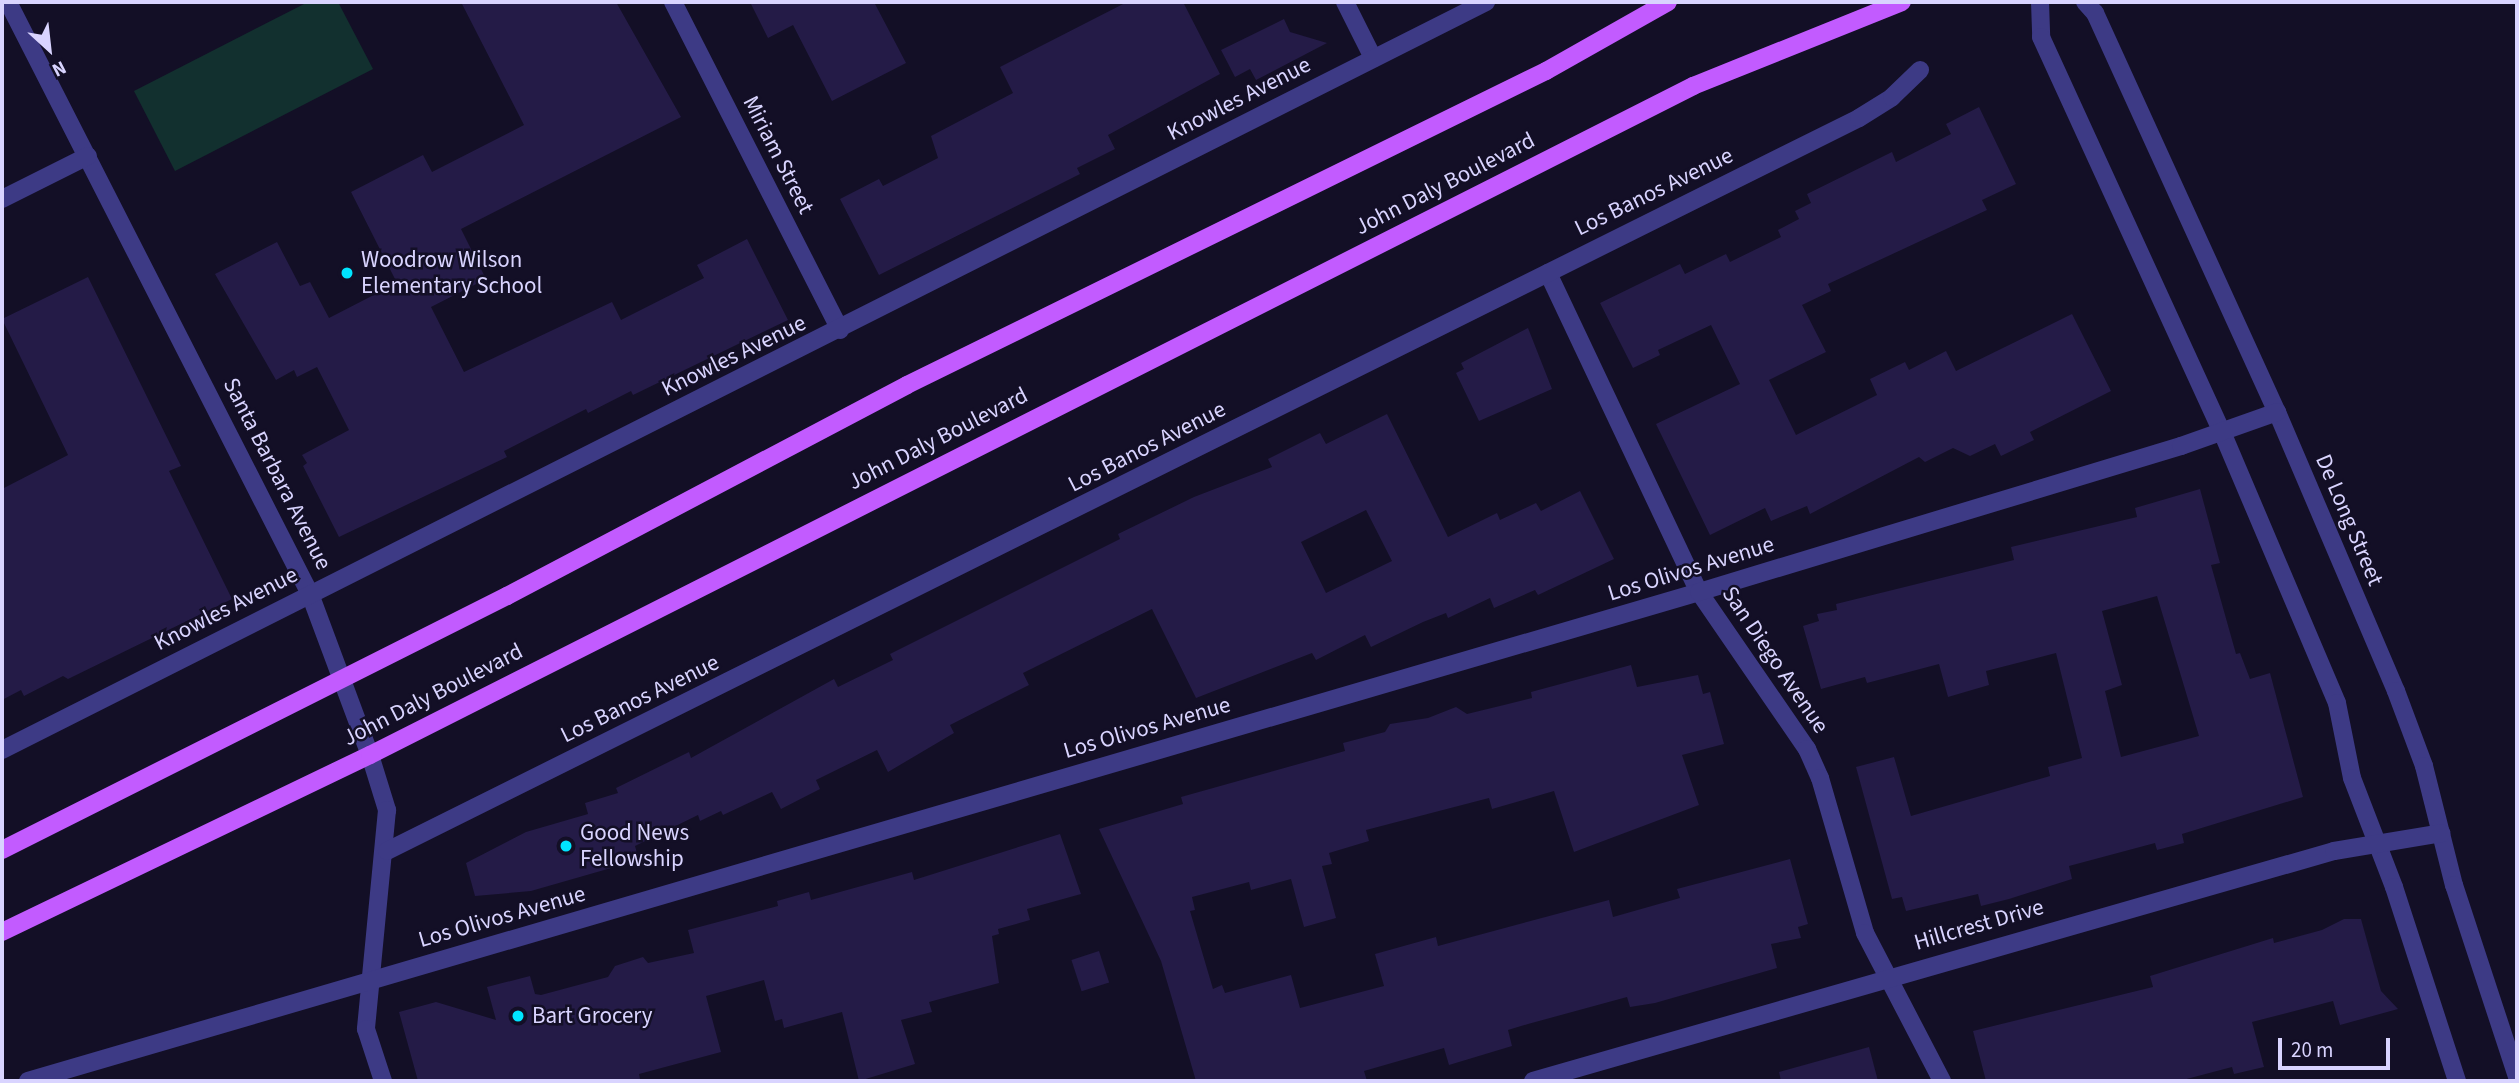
<!DOCTYPE html>
<html>
<head>
<meta charset="utf-8">
<style>
	body { margin:0 }
	#map { position:relative; width:2519px; height:1083px; overflow:hidden; background:#130f26; font-family:"Source Sans 3",sans-serif }
	div>[style] { position:absolute }
	[style*='--x'] { left:calc(var(--x)*1px); top:calc(var(--y)*1px); width:calc(var(--w)*1px); rotate:calc(var(--a)*1deg) }
	.green>* { inset:0; background:#12302f }
	.building>* { inset:0; background:#241b47; transform-origin:0 0 }
	.street>* { height:18px; margin:-9px; padding:0 9px; transform-origin:9px; border-radius:9px; background:#3d3a85 }
	.primary>* { height:18px; margin:-9px; padding:0 9px; transform-origin:9px; border-radius:9px; background:#c25bff }
	.dots>* { width:19px; height:19px; translate:-50% -50%; box-sizing:border-box; border:4px solid #130f26; border-radius:50% }
	span { translate:-50% -50%; white-space:nowrap; text-align:center; line-height:1.15; -webkit-text-stroke:5px #130f26; paint-order:stroke }
	.street-label { font-size:23px; color:#d9d4ff }
	.poi-label { font-size:23px; color:#d9d4ff }
	.left { translate:0 -50%; text-align:left }
	.frame { position:absolute; inset:0; border:4px solid #d9d4ff; pointer-events:none }
	.north { position:absolute; left:14px; top:14px; width:70px; height:70px; -webkit-text-stroke:5px #130f26; paint-order:stroke; rotate:153deg; font-size:19px; font-weight:700; line-height:28px; text-align:center; color:#d9d4ff }
	.north::after { content:''; display:block; margin:auto; width:24px; height:32px; background:#d9d4ff; clip-path:polygon(50% 0,100% 100%,50% 72%,0 100%) }
	.scale { position:absolute; left:2278px; top:1038px; width:112px; height:32px; box-sizing:border-box; border:4px solid #d9d4ff; border-top:0; padding-left:9px; font-size:21px; line-height:24px; white-space:nowrap; color:#d9d4ff; -webkit-text-stroke:5px #130f26; paint-order:stroke }
</style>
</head>
<body>
<div id="map">
	<div class="green">
		<div style="clip-path:polygon(308px 2px,338px 2px,373px 69px,175px 171px,134px 91px)"></div>
	</div>
	<div class="building">
		<div style="clip-path:polygon(461px 2px,616px 2px,681px 117px,461px 229px,486px 279px,431px 307px,464px 372px,612px 302px,621px 320px,704px 278px,697px 265px,747px 239px,788px 320px,633px 395px,631px 391px,588px 413px,586px 409px,504px 451px,507px 457px,339px 537px,303px 466px,307px 463px,302px 455px,349px 430px,317px 367px,297px 377px,294px 370px,276px 380px,215px 274px,277px 242px,300px 286px,310px 282px,329px 318px,397px 283px,351px 192px,423px 155px,432px 172px,524px 125px)"></div>
		<div style="clip-path:polygon(750px 2px,874px 2px,906px 63px,832px 101px,793px 25px,768px 38px)"></div>
		<div style="clip-path:polygon(1127px 2px,1183px 2px,1220px 74px,1108px 135px,1115px 149px,1077px 168px,1080px 174px,879px 275px,840px 199px,879px 179px,883px 186px,938px 158px,931px 136px,1013px 93px,1000px 67px)"></div>
		<div style="clip-path:polygon(1284px 19px,1290px 32px,1327px 43px,1256px 80px,1250px 69px,1235px 77px,1221px 50px)"></div>
		<div style="clip-path:polygon(1979px 107px,2016px 184px,1982px 200px,1987px 210px,1828px 284px,1831px 291px,1802px 305px,1826px 352px,1769px 380px,1796px 435px,1877px 395px,1870px 379px,1905px 362px,1909px 370px,1946px 351px,1956px 371px,2072px 314px,2111px 391px,2030px 432px,2034px 440px,2001px 456px,1995px 444px,1970px 456px,1953px 448px,1925px 462px,1919px 457px,1810px 514px,1807px 506px,1771px 521px,1765px 508px,1710px 535px,1656px 424px,1740px 384px,1711px 325px,1658px 350px,1660px 355px,1633px 368px,1600px 303px,1680px 264px,1685px 274px,1726px 254px,1730px 262px,1781px 237px,1778px 230px,1799px 219px,1795px 211px,1811px 203px,1807px 194px,1892px 152px,1896px 162px,1951px 134px,1946px 124px)"></div>
		<div style="clip-path:polygon(88px 277px,181px 466px,169px 471px,232px 599px,68px 679px,63px 676px,24px 696px,21px 690px,2px 700px,2px 489px,68px 455px,2px 319px)"></div>
		<div style="clip-path:polygon(1528px 328px,1552px 389px,1479px 421px,1456px 373px,1464px 369px,1461px 363px)"></div>
		<div style="clip-path:polygon(evenodd,1387px 414px,1448px 537px,1497px 513px,1500px 520px,1536px 503px,1541px 511px,1580px 491px,1614px 559px,1538px 595px,1535px 590px,1494px 608px,1490px 598px,1448px 618px,1446px 613px,1423px 622px,1371px 647px,1365px 635px,1316px 660px,1312px 653px,1196px 698px,1152px 609px,1023px 673px,1029px 685px,950px 725px,954px 733px,888px 772px,877px 750px,816px 780px,820px 789px,781px 809px,772px 792px,723px 815px,721px 811px,700px 821px,698px 815px,635px 846px,639px 860px,531px 891px,475px 896px,466px 863px,526px 832px,588px 814px,585px 803px,618px 793px,616px 788px,689px 752px,691px 758px,834px 679px,838px 687px,893px 660px,890px 654px,1120px 539px,1118px 534px,1194px 497px,1272px 467px,1268px 459px,1320px 433px,1326px 444px,1387px 414px,1366px 510px,1392px 561px,1326px 593px,1301px 542px,1366px 510px)"></div>
		<div style="clip-path:polygon(evenodd,2200px 489px,2220px 563px,2211px 565px,2236px 654px,2240px 653px,2250px 679px,2270px 673px,2303px 797px,2182px 834px,2184px 843px,2157px 850px,2155px 843px,2069px 866px,2072px 879px,2009px 899px,1981px 906px,1978px 894px,1906px 911px,1902px 897px,1892px 899px,1856px 767px,1894px 757px,1911px 816px,2050px 776px,2048px 767px,2082px 758px,2056px 653px,1986px 671px,1989px 685px,1948px 697px,1939px 664px,1867px 683px,1865px 677px,1821px 689px,1803px 626px,1819px 621px,1817px 614px,1837px 610px,1836px 604px,2014px 560px,2011px 547px,2137px 517px,2135px 508px,2200px 489px,2157px 596px,2199px 736px,2121px 757px,2105px 691px,2122px 685px,2102px 611px,2157px 596px)"></div>
		<div style="clip-path:polygon(1631px 665px,1637px 687px,1698px 675px,1703px 694px,1710px 692px,1724px 744px,1682px 755px,1699px 805px,1574px 852px,1554px 791px,1492px 809px,1489px 798px,1366px 830px,1369px 841px,1329px 853px,1332px 864px,1322px 866px,1336px 918px,1304px 927px,1291px 879px,1251px 890px,1249px 882px,1192px 897px,1195px 910px,1190px 911px,1213px 989px,1222px 985px,1225px 993px,1291px 975px,1300px 1008px,1384px 986px,1375px 954px,1436px 937px,1438px 946px,1609px 900px,1613px 917px,1680px 898px,1677px 889px,1790px 859px,1808px 924px,1798px 927px,1801px 938px,1771px 944px,1777px 968px,1655px 1003px,1630px 1007px,1627px 997px,1528px 1024px,1508px 1030px,1512px 1046px,1449px 1065px,1444px 1048px,1364px 1071px,1367px 1081px,1196px 1081px,1161px 961px,1099px 829px,1183px 804px,1181px 797px,1345px 751px,1343px 743px,1385px 732px,1390px 724px,1428px 718px,1456px 707px,1467px 714px,1504px 705px,1532px 698px,1531px 692px)"></div>
		<div style="clip-path:polygon(1060px 834px,1081px 894px,1027px 909px,1030px 920px,998px 929px,999px 934px,992px 936px,999px 983px,929px 1002px,932px 1012px,901px 1020px,915px 1064px,859px 1081px,842px 1012px,784px 1028px,782px 1019px,775px 1021px,764px 980px,706px 996px,721px 1052px,639px 1074px,640px 1079px,418px 1081px,399px 1012px,436px 1002px,496px 1020px,487px 987px,530px 976px,535px 994px,541px 995px,608px 977px,615px 966px,643px 957px,648px 963px,694px 953px,688px 930px,778px 906px,777px 901px,809px 892px,811px 900px,912px 872px,914px 880px)"></div>
		<div style="clip-path:polygon(2344px 919px,2361px 919px,2381px 991px,2398px 1009px,2340px 1025px,2333px 1001px,2252px 1022px,2264px 1067px,2234px 1074px,2232px 1067px,2179px 1081px,1986px 1081px,1973px 1031px,2153px 987px,2150px 976px,2273px 938px,2274px 943px,2322px 930px)"></div>
		<div style="left:1099px;top:951px;width:33px;height:29px;rotate:72deg"></div>
		<div style="clip-path:polygon(1869px 1047px,1878px 1081px,1781px 1081px,1779px 1072px)"></div>
	</div>
	<div class="street">
		<div style="--x:8;--y:2;--w:665;--a:62.97"></div>
		<div style="--x:310;--y:594;--w:172;--a:69.6"></div>
		<div style="--x:370;--y:755;--w:58;--a:72.8"></div>
		<div style="--x:387;--y:810;--w:220;--a:95.5"></div>
		<div style="--x:366;--y:1029;--w:55;--a:71.9"></div>
		<div style="--x:673;--y:2;--w:368;--a:63"></div>
		<div style="--x:1345;--y:2;--w:63;--a:63.4"></div>
		<div style="--x:2040;--y:2;--w:35;--a:88"></div>
		<div style="--x:2041;--y:37;--w:434;--a:65.4"></div>
		<div style="--x:2222;--y:432;--w:294;--a:67"></div>
		<div style="--x:2337;--y:703;--w:76;--a:78.7"></div>
		<div style="--x:2352;--y:778;--w:117;--a:68.9"></div>
		<div style="--x:2394;--y:887;--w:204;--a:72"></div>
		<div style="--x:2085;--y:2;--w:15;--a:48"></div>
		<div style="--x:2095;--y:13;--w:439;--a:65.5"></div>
		<div style="--x:2277;--y:412;--w:303;--a:66.9"></div>
		<div style="--x:2396;--y:691;--w:80;--a:69.5"></div>
		<div style="--x:2424;--y:766;--w:123;--a:75.9"></div>
		<div style="--x:2454;--y:885;--w:202;--a:71.8"></div>
		<div style="--x:2;--y:199;--w:96;--a:-26.6"></div>
		<div style="--x:1548;--y:273;--w:353;--a:64.7"></div>
		<div style="--x:1699;--y:592;--w:191;--a:55.5"></div>
		<div style="--x:1807;--y:749;--w:32;--a:66"></div>
		<div style="--x:1820;--y:778;--w:161;--a:73.8"></div>
		<div style="--x:1865;--y:933;--w:167;--a:62.5"></div>
		<div style="--x:2;--y:750;--w:1662;--a:-26.75"></div>
		<div style="--x:387;--y:851;--w:1644;--a:-26.47"></div>
		<div style="--x:1859;--y:118;--w:39;--a:-32"></div>
		<div style="--x:1892;--y:97;--w:39;--a:-44"></div>
		<div style="--x:28;--y:1081;--w:1741;--a:-16.31"></div>
		<div style="--x:1699;--y:592;--w:504;--a:-16.85"></div>
		<div style="--x:2181;--y:446;--w:102;--a:-19.5"></div>
		<div style="--x:1533;--y:1081;--w:833;--a:-16.02"></div>
		<div style="--x:2334;--y:851;--w:109;--a:-9.5"></div>
	</div>
	<div class="primary">
		<div style="--x:2;--y:850;--w:565;--a:-26.7"></div>
		<div style="--x:507;--y:596;--w:452;--a:-27.8"></div>
		<div style="--x:907;--y:385;--w:712;--a:-26.17"></div>
		<div style="--x:1546;--y:71;--w:140;--a:-29.5"></div>
		<div style="--x:2;--y:932;--w:408;--a:-25.7"></div>
		<div style="--x:370;--y:755;--w:1483;--a:-26.82"></div>
		<div style="--x:1693;--y:86;--w:225;--a:-21.9"></div>
	</div>
	<div class="dots">
		<div style="left:347px;top:273px;background:#00e5ff"></div>
		<div style="left:566px;top:846px;background:#00e5ff"></div>
		<div style="left:518px;top:1016px;background:#00e5ff"></div>
	</div>
	<div class="street-label">
		<span style="left:1239px;top:99px;rotate:-27deg">Knowles Avenue</span>
		<span style="left:778px;top:155px;rotate:63deg">Miriam Street</span>
		<span style="left:1445px;top:184px;rotate:-27deg">John Daly Boulevard</span>
		<span style="left:1654px;top:192px;rotate:-26deg">Los Banos Avenue</span>
		<span style="left:734px;top:356px;rotate:-26deg">Knowles Avenue</span>
		<span style="left:938px;top:439px;rotate:-27deg">John Daly Boulevard</span>
		<span style="left:1147px;top:447px;rotate:-27deg">Los Banos Avenue</span>
		<span style="left:277px;top:474px;rotate:63deg">Santa Barbara Avenue</span>
		<span style="left:2349px;top:520px;rotate:67deg">De Long Street</span>
		<span style="left:1691px;top:569px;rotate:-17deg">Los Olivos Avenue</span>
		<span style="left:226px;top:609px;rotate:-27deg">Knowles Avenue</span>
		<span style="left:1775px;top:660px;rotate:56deg">San Diego Avenue</span>
		<span style="left:433px;top:695px;rotate:-27deg">John Daly Boulevard</span>
		<span style="left:640px;top:699px;rotate:-26deg">Los Banos Avenue</span>
		<span style="left:1147px;top:728px;rotate:-16deg">Los Olivos Avenue</span>
		<span style="left:502px;top:917px;rotate:-16deg">Los Olivos Avenue</span>
		<span style="left:1979px;top:925px;rotate:-16deg">Hillcrest Drive</span>
	</div>
	<div class="poi-label">
		<span class="left" style="left:361px;top:273px">Woodrow Wilson<br>Elementary School</span>
		<span class="left" style="left:580px;top:846px">Good News<br>Fellowship</span>
		<span class="left" style="left:532px;top:1016px">Bart Grocery</span>
	</div>
	<div class="frame"></div>
	<div class="north">N</div>
	<div class="scale">20 m</div>
</div>
</body>
</html>
